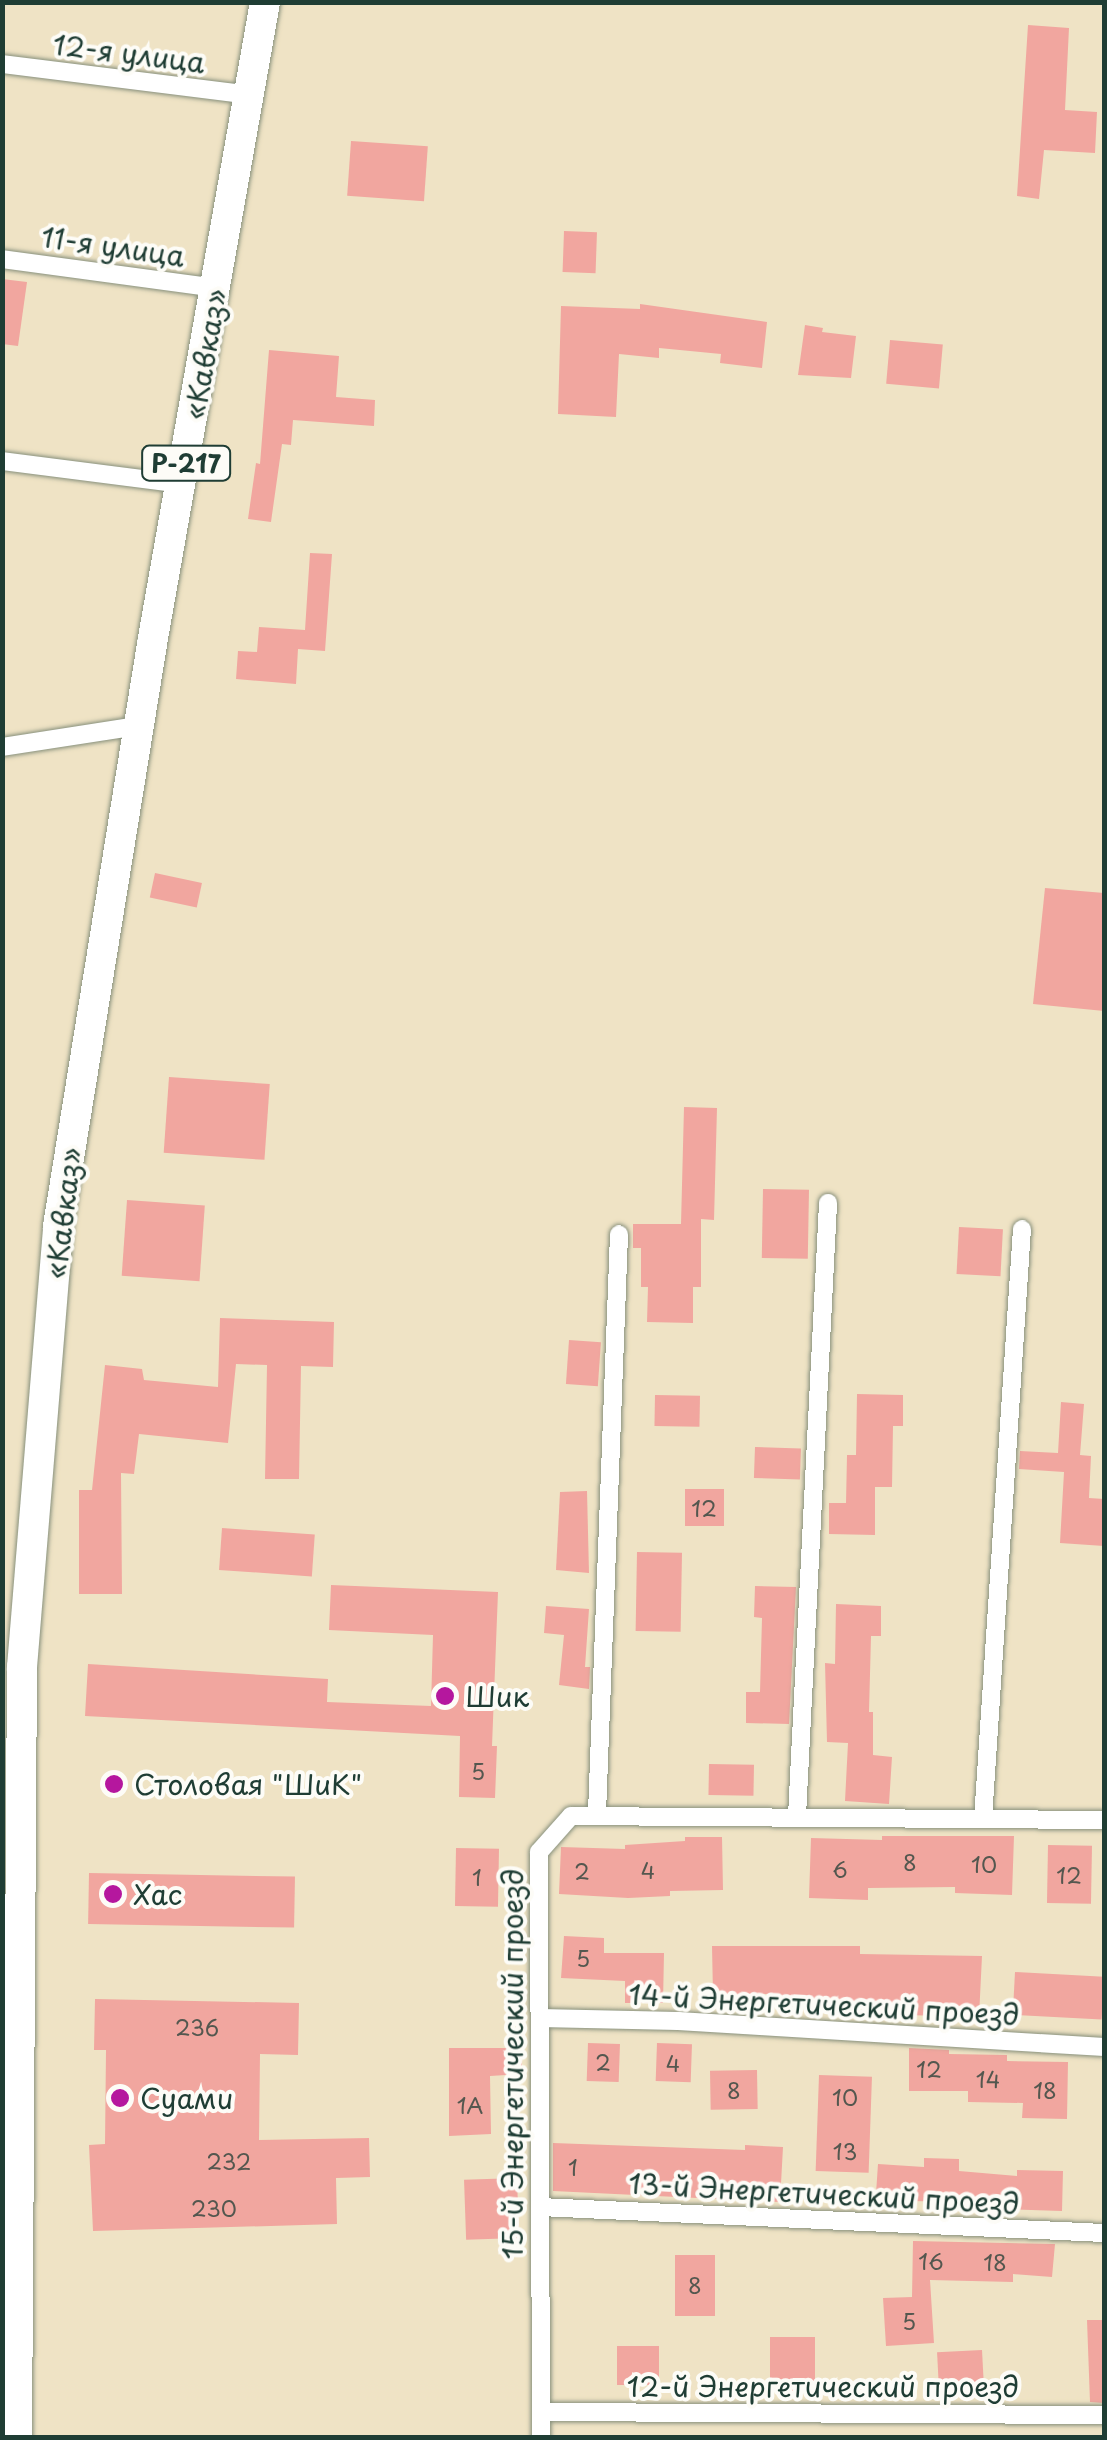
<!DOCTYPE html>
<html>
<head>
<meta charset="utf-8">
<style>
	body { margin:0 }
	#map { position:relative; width:1107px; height:2440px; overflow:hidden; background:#efe3c5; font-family:"Playpen Sans",sans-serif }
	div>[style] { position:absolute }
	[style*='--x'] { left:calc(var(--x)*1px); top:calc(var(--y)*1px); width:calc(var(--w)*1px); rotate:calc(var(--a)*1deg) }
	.building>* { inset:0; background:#f1a69f; transform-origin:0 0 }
	.roads { filter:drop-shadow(0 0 2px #87907c) drop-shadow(0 0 2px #87907c) }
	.street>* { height:18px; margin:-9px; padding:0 9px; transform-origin:9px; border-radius:9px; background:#fff }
	.highway>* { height:30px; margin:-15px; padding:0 15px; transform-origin:15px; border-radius:15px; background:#fff }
	.dots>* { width:28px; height:28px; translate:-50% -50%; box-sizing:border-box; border:5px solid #fdfcf7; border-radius:50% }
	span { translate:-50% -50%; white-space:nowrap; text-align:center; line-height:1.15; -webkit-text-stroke:8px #fdfcf7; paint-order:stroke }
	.number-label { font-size:22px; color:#54574f }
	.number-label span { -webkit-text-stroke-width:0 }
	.shield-label span { padding:2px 8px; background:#fdfcf7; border:2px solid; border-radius:8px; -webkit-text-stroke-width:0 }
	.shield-label { font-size:25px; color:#1f3d34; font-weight:700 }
	.street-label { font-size:28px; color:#1f3d34 }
	.poi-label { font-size:28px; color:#1f3d34 }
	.left { translate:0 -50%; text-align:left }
	.frame { position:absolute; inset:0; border:5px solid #1f3d34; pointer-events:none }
</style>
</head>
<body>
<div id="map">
	<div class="building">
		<div style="clip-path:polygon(1028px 25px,1069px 28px,1065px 110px,1097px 112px,1095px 153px,1044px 150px,1039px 199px,1017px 196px)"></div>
		<div style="left:351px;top:141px;width:77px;height:55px;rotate:4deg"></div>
		<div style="left:564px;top:231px;width:33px;height:41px;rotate:2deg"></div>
		<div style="clip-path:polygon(2px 279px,27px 282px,18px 346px,2px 344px)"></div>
		<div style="clip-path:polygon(640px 304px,767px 322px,762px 368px,720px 363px,721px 354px,659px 348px,659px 358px,619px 354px,616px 417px,558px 414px,561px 306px,640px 309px)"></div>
		<div style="clip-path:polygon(805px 325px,823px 328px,822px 332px,856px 336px,851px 378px,798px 375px)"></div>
		<div style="left:890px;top:340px;width:53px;height:44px;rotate:5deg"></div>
		<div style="clip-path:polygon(269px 350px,339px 356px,336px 397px,375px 400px,374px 426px,293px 420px,291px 445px,282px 444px,271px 522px,248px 519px,256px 463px,260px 464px)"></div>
		<div style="clip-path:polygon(310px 553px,332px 554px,325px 651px,298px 649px,296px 684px,236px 679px,238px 651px,257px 652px,259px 627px,305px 630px)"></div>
		<div style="left:155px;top:873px;width:48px;height:25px;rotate:12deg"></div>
		<div style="clip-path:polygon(1045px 888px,1104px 893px,1104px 1011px,1033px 1004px)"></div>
		<div style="left:169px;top:1077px;width:101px;height:76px;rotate:4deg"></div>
		<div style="clip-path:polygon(684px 1107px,717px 1108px,714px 1220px,701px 1219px,701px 1287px,693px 1287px,693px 1323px,647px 1322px,648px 1287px,641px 1287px,641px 1248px,633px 1248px,633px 1224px,681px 1224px)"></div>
		<div style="left:763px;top:1189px;width:46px;height:69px;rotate:1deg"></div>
		<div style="left:127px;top:1200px;width:78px;height:76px;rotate:4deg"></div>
		<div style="left:959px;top:1227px;width:44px;height:47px;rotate:3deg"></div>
		<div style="clip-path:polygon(220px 1318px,334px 1322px,333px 1367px,301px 1366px,299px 1479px,265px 1479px,267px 1365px,236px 1364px,228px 1443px,139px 1434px,134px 1474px,121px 1473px,122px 1594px,79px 1594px,79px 1490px,92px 1490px,105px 1365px,142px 1369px,144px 1380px,218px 1387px)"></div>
		<div style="left:569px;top:1340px;width:32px;height:44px;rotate:4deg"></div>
		<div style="clip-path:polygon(857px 1394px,903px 1395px,903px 1426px,893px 1426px,892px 1487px,875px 1487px,875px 1535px,829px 1534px,829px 1503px,846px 1503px,847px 1455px,856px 1455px)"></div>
		<div style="left:655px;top:1395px;width:45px;height:31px;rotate:1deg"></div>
		<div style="clip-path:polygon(1061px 1402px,1084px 1404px,1080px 1455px,1091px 1456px,1089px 1498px,1104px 1499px,1104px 1546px,1060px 1543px,1064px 1472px,1019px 1469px,1020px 1451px,1058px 1453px)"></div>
		<div style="left:755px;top:1447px;width:46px;height:31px;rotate:2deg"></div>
		<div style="left:685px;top:1489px;width:39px;height:37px"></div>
		<div style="clip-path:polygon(587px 1491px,589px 1573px,556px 1570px,560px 1492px)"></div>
		<div style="left:222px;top:1528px;width:93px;height:42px;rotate:4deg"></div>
		<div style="left:637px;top:1552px;width:45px;height:79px;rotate:1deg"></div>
		<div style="clip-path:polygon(331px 1585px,498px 1592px,492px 1746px,497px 1746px,495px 1798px,459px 1797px,460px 1736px,85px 1716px,88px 1664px,328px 1679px,327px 1702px,431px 1706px,433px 1635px,329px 1630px)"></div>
		<div style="clip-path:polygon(755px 1586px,796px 1587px,789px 1724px,746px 1723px,746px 1692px,760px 1692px,762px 1618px,754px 1617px)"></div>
		<div style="clip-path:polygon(836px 1604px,881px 1606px,881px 1636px,871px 1636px,869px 1712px,873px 1712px,873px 1755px,892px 1757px,889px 1804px,845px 1801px,848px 1743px,827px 1742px,825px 1663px,835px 1664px)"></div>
		<div style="clip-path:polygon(546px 1606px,589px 1609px,585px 1667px,590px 1667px,589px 1689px,559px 1685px,564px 1635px,544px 1633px)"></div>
		<div style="left:709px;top:1764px;width:45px;height:31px;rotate:1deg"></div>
		<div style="clip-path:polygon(882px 1836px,1014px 1836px,1012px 1895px,955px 1893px,955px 1887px,868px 1888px,868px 1900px,809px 1898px,811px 1838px,882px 1840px)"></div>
		<div style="clip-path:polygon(685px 1837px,722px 1837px,723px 1890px,670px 1891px,670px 1896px,628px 1898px,559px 1894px,561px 1847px,625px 1849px,625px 1845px,685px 1841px)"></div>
		<div style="left:1048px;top:1845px;width:44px;height:58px;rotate:1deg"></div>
		<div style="left:456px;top:1848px;width:43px;height:58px;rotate:1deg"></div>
		<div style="left:89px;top:1873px;width:206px;height:51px;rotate:1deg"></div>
		<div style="clip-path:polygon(564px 1936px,604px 1938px,604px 1953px,664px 1953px,663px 2003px,625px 2003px,625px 1981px,561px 1978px)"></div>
		<div style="clip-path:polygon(712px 1946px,860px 1946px,860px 1954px,982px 1956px,979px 2017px,868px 2014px,868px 2008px,768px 2004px,768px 1994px,713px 1995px)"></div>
		<div style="left:1015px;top:1972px;width:89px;height:43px;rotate:3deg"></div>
		<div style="clip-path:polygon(95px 1999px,299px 2003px,298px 2055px,260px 2054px,259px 2140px,369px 2138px,370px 2177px,336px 2178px,337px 2224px,93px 2231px,89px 2145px,105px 2144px,106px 2050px,94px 2050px)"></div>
		<div style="left:588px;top:2043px;width:32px;height:38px;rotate:2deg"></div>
		<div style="left:657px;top:2043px;width:35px;height:38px;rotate:2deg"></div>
		<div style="clip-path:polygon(449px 2048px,522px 2048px,522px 2074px,490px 2076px,491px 2134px,449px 2136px)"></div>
		<div style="clip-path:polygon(909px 2048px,949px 2050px,949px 2054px,1007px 2055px,1007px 2061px,1068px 2062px,1067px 2119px,1022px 2118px,1023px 2103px,968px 2102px,968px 2091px,909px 2091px)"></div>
		<div style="left:757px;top:2070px;width:39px;height:47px;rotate:89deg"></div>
		<div style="left:819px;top:2075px;width:53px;height:96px;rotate:2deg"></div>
		<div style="clip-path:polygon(553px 2143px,745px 2150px,745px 2145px,783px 2147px,780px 2202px,553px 2191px)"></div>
		<div style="clip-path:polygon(924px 2158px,959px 2159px,959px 2171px,1017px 2176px,1017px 2170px,1063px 2171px,1062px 2211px,968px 2208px,968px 2202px,908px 2201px,907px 2210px,875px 2208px,878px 2164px,924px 2167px)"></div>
		<div style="left:517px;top:2178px;width:60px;height:53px;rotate:88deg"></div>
		<div style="clip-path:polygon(913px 2241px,1055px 2244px,1052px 2277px,1013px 2274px,1013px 2282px,930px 2280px,934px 2343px,886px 2346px,883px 2298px,912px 2297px)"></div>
		<div style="left:675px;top:2255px;width:40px;height:61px"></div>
		<div style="clip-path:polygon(1087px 2320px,1104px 2320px,1104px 2403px,1090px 2402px)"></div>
		<div style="left:770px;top:2337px;width:45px;height:54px"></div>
		<div style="left:617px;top:2346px;width:42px;height:39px"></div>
		<div style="left:982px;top:2350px;width:44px;height:45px;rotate:87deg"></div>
	</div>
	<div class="roads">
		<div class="street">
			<div style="--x:2;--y:64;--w:250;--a:7.1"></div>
			<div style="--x:2;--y:259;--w:217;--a:7.7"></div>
			<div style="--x:2;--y:461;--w:181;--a:7.3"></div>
			<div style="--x:2;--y:747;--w:138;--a:-8.8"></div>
			<div style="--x:597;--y:1813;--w:579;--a:-87.82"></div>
			<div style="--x:797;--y:1816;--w:614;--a:-87.1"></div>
			<div style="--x:983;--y:1819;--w:591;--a:-86.22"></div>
			<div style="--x:540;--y:2018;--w:138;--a:1.2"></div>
			<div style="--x:678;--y:2021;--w:427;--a:3.5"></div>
			<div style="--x:540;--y:2207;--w:565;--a:2.64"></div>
			<div style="--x:541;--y:2412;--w:563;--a:0.31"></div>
			<div style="--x:541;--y:2438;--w:586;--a:-90.2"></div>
			<div style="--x:539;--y:1852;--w:48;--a:-48.4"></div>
			<div style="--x:571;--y:1816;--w:533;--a:0.43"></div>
		</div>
		<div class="highway">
			<div style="--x:17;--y:2438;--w:771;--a:-89.63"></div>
			<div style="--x:22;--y:1667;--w:442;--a:-85.3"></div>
			<div style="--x:58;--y:1226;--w:596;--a:-80.82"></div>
			<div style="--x:153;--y:638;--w:646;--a:-80.01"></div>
		</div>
	</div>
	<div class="dots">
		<div style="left:445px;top:1696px;background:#b5179e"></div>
		<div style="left:114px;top:1784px;background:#b5179e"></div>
		<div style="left:113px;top:1894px;background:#b5179e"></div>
		<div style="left:120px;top:2098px;background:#b5179e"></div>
	</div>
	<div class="number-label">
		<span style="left:704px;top:1508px">12</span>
		<span style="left:478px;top:1771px">5</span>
		<span style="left:910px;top:1862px">8</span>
		<span style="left:984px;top:1864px">10</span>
		<span style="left:840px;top:1869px">6</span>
		<span style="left:648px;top:1870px">4</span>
		<span style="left:582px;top:1871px">2</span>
		<span style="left:1069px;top:1875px">12</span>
		<span style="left:477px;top:1877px">1</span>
		<span style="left:583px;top:1958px">5</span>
		<span style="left:197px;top:2027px">236</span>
		<span style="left:603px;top:2062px">2</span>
		<span style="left:673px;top:2063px">4</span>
		<span style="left:929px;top:2069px">12</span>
		<span style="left:988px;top:2079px">14</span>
		<span style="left:734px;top:2090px">8</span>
		<span style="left:1045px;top:2090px">18</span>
		<span style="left:845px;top:2097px">10</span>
		<span style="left:470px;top:2105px">1А</span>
		<span style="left:845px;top:2151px">13</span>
		<span style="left:229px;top:2161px">232</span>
		<span style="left:573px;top:2167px">1</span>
		<span style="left:214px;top:2208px">230</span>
		<span style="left:931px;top:2261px">16</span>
		<span style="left:995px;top:2262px">18</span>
		<span style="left:695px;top:2285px">8</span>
		<span style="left:909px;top:2321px">5</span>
	</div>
	<div class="shield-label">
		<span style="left:186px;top:463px">Р-217</span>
	</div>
	<div class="street-label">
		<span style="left:129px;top:53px;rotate:7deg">12-я улица</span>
		<span style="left:113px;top:246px;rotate:8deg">11-я улица</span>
		<span style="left:205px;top:354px;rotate:-80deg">«Кавказ»</span>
		<span style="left:63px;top:1213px;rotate:-83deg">«Кавказ»</span>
		<span style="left:824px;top:2004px;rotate:3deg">14-й Энергетический проезд</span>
		<span style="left:512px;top:2064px;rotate:-90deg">15-й Энергетический проезд</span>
		<span style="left:824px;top:2193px;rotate:3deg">13-й Энергетический проезд</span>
		<span style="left:823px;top:2386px">12-й Энергетический проезд</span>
	</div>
	<div class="poi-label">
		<span class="left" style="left:465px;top:1696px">Шик</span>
		<span class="left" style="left:134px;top:1784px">Столовая "ШиК"</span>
		<span class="left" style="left:133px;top:1894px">Хас</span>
		<span class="left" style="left:140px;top:2098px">Суами</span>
	</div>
	<div class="frame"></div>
</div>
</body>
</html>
